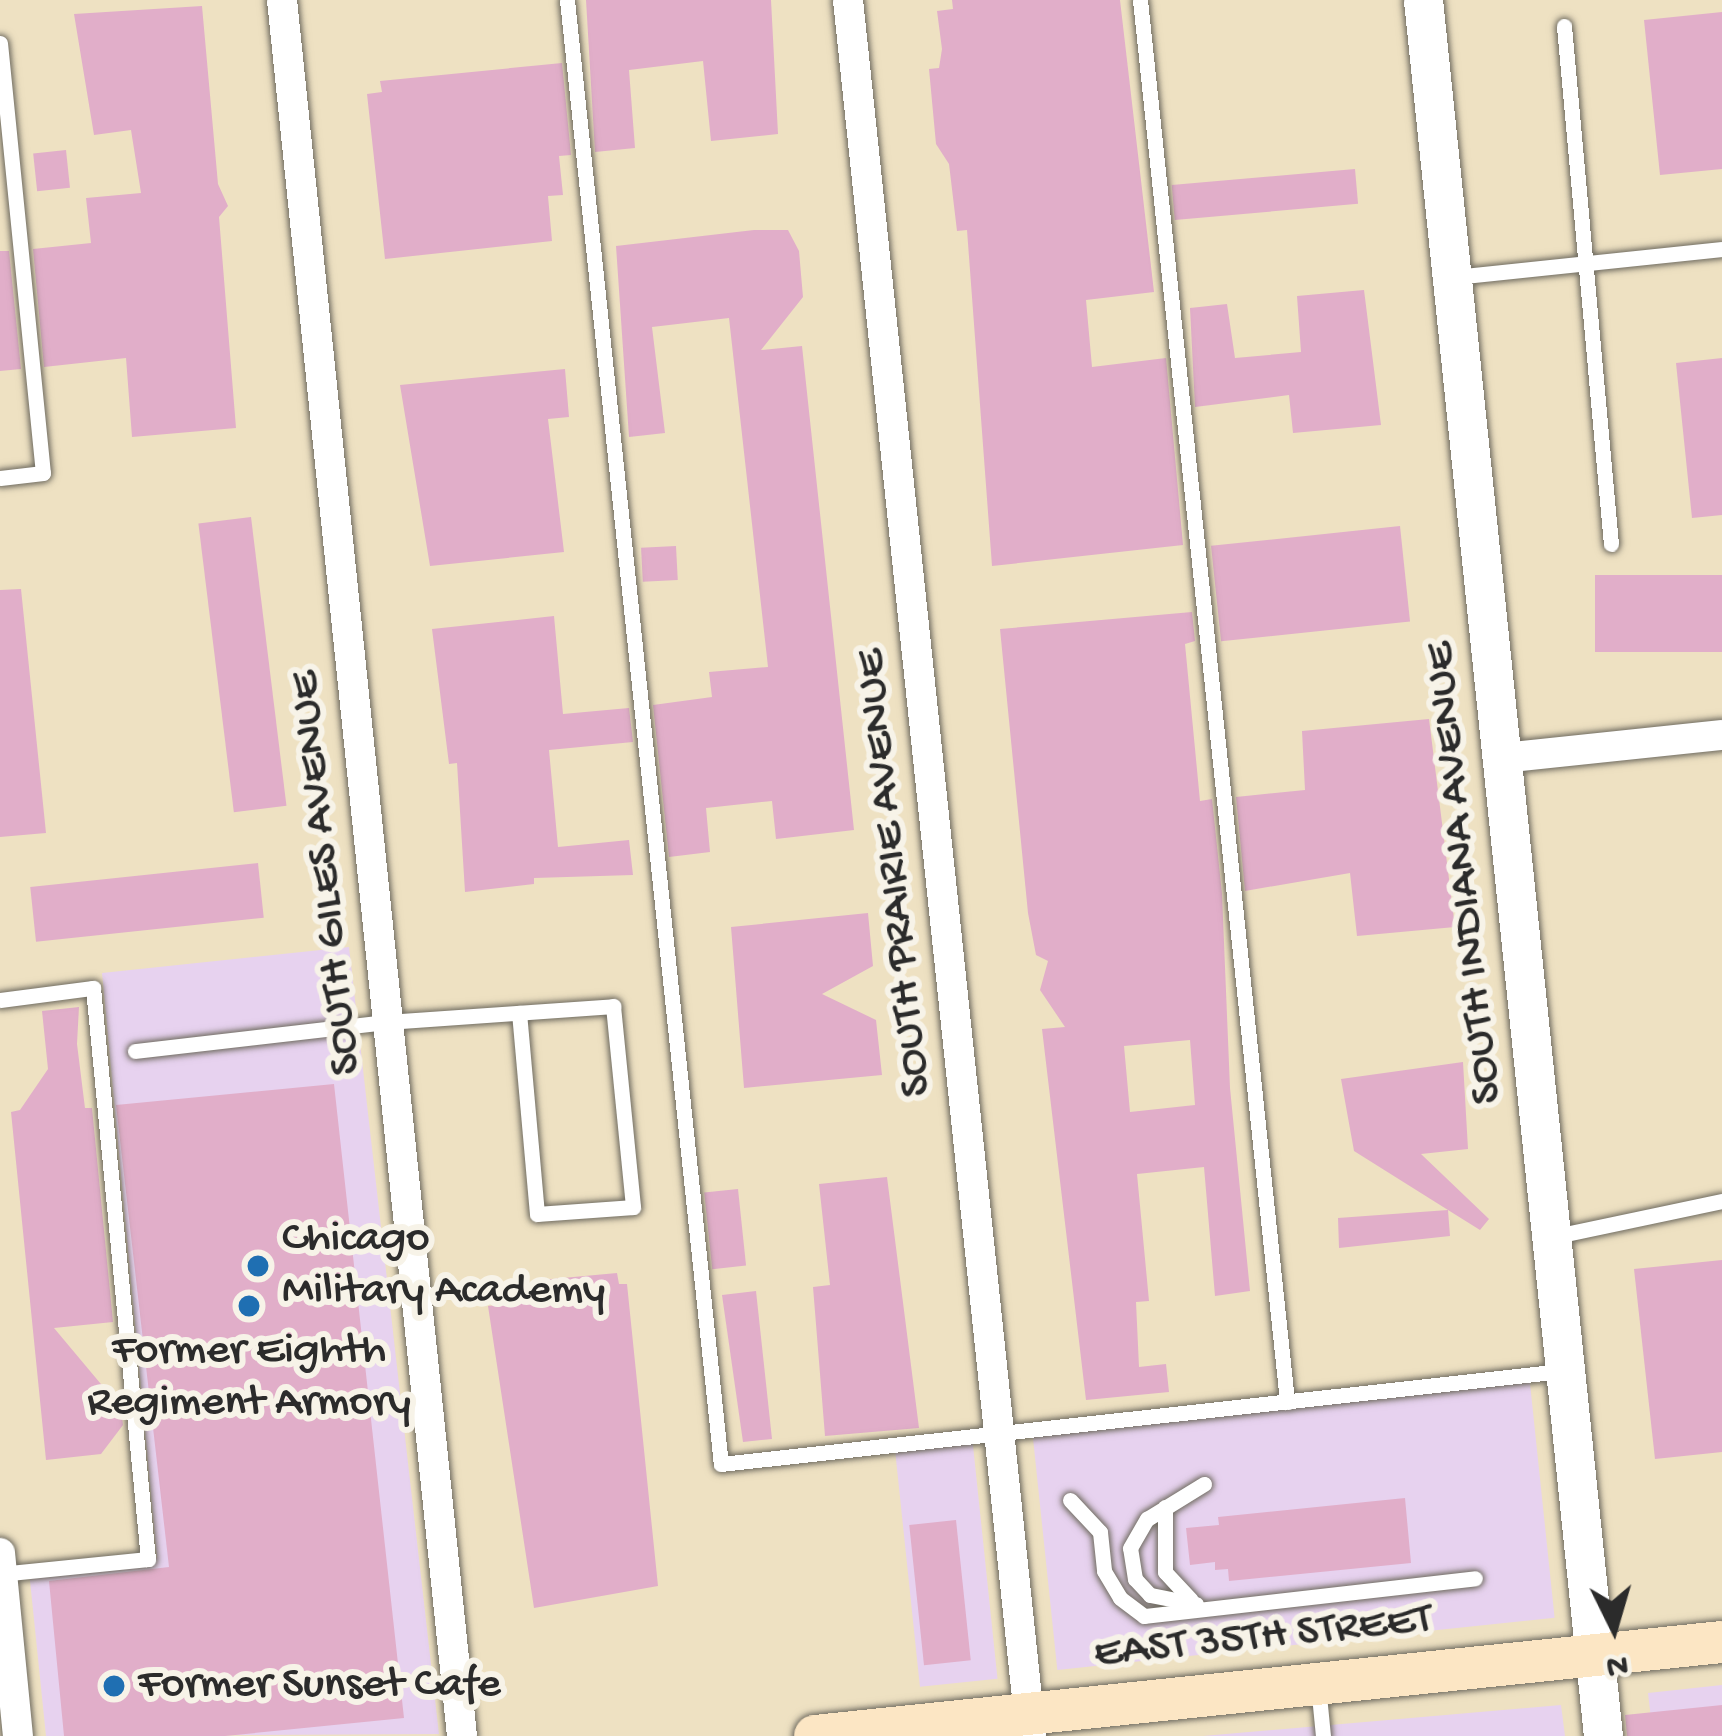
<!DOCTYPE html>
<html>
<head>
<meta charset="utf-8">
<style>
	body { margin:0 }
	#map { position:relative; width:1722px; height:1736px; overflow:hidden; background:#eee1c2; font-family:"Gochi Hand",sans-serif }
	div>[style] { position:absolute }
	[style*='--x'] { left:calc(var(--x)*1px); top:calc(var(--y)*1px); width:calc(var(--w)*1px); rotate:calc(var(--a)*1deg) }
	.built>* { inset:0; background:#e7d2ef; transform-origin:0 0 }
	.building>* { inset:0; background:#e1aec9; transform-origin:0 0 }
	.roads { filter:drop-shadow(0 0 3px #6f6b60) drop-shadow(0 0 3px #6f6b60) }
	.service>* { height:15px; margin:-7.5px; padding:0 7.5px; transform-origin:7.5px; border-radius:7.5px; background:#fff }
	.minor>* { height:30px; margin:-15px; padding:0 15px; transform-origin:15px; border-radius:15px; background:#fff }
	.tertiary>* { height:39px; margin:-19.5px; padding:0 19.5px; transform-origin:19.5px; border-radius:19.5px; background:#fff }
	.secondary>* { height:42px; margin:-21px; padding:0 21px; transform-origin:21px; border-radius:21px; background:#fce6c4 }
	.dots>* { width:33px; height:33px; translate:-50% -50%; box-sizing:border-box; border:6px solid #f7f3e8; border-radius:50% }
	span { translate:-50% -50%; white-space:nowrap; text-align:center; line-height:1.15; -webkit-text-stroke:12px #f7f3e8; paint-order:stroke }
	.street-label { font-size:45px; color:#2b2b2b }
	.poi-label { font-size:45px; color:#2b2b2b }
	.left { translate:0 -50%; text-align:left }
	.north { position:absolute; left:1554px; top:1568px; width:120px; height:120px; -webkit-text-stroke:9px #f7f3e8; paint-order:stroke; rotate:175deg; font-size:33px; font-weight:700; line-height:48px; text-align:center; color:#2b2b2b }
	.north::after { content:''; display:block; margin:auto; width:42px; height:54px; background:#2b2b2b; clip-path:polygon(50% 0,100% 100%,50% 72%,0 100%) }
</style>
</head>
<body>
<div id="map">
	<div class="built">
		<div style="clip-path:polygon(349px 947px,439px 1734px,46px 1736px,29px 1571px,157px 1558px,102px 973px)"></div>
		<div style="left:1529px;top:1374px;width:245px;height:500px;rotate:84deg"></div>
		<div style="left:972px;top:1436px;width:244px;height:78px;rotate:84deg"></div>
		<div style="clip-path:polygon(1722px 1685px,1722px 1736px,1653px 1736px,1648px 1693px)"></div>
		<div style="clip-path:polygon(1561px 1705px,1565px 1736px,1203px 1736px)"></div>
	</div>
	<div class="building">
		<div style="clip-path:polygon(586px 0,771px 0,778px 134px,711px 141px,703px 61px,629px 70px,635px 148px,595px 152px)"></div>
		<div style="clip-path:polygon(952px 0,1120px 0,1154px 292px,1086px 300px,1092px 367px,1166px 358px,1183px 545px,992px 566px,967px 230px,957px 231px,949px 164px,936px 144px,929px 69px,939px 68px,942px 49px,937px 11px,953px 9px)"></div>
		<div style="clip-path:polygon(202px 6px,218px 184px,228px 206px,219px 217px,236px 428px,132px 437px,126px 358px,44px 367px,33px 249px,91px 243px,86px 198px,141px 193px,131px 130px,94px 135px,74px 14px)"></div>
		<div style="clip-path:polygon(1722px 12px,1722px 169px,1660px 175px,1644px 20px)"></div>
		<div style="clip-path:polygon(562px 63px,571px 155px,559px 156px,563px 195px,548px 196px,552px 241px,385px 259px,367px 94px,382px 92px,380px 81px)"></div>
		<div style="left:66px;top:150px;width:38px;height:33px;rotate:84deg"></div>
		<div style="left:1355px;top:169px;width:35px;height:184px;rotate:85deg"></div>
		<div style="clip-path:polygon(754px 230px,788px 230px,799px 251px,803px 297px,761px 350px,802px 346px,854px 830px,776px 839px,772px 801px,706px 808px,710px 852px,669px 857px,653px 705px,712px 697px,709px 672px,768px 667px,729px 318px,652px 327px,665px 433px,629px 437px,616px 246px)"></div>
		<div style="clip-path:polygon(0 251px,9px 251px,21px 369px,0 371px)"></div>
		<div style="clip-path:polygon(1364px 290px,1381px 425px,1293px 433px,1289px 395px,1195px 407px,1190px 308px,1227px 304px,1235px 358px,1301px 352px,1297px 296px)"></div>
		<div style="clip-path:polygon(1722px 358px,1722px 515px,1692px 518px,1676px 363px)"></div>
		<div style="clip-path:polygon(565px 369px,569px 417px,548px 419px,564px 552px,430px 566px,400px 385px)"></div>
		<div style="left:251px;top:517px;width:291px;height:53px;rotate:83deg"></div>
		<div style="left:1400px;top:526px;width:96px;height:190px;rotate:84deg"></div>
		<div style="left:676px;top:546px;width:34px;height:35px;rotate:87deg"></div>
		<div style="left:1722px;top:575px;width:77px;height:127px;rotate:90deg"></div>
		<div style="clip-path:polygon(21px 589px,46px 833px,0 837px,0 590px)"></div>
		<div style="clip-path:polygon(evenodd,1192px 612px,1195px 641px,1185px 644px,1200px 801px,1212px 799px,1222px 894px,1230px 1088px,1250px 1291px,1215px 1296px,1204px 1167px,1137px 1174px,1149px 1301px,1136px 1302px,1139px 1367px,1166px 1364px,1169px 1392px,1086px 1400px,1042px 1029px,1065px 1027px,1040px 990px,1048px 961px,1036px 955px,1028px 913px,1000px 629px,1192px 612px,1190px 1040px,1195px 1105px,1130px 1112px,1124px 1046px,1190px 1040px)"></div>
		<div style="clip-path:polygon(554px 616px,563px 714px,629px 708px,633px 742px,549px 750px,558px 847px,629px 840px,633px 875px,534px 878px,534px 884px,465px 892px,457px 763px,449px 764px,432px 629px)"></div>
		<div style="clip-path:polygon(1429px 719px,1455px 927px,1357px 936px,1350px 873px,1245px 891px,1236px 797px,1305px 790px,1302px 731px)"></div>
		<div style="left:258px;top:863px;width:55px;height:229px;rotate:84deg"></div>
		<div style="clip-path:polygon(868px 913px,873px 966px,822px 994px,876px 1020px,882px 1075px,744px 1088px,731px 927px)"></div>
		<div style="clip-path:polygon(79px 1007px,77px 1044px,85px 1108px,92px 1108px,113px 1322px,54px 1328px,121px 1408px,123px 1425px,101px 1454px,46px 1460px,11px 1112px,20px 1110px,48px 1069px,42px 1011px)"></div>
		<div style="clip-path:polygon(1463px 1062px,1468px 1149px,1421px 1154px,1489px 1219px,1480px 1230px,1448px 1210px,1450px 1236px,1339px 1248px,1338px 1218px,1448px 1210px,1354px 1151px,1341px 1079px)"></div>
		<div style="clip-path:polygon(334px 1084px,404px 1718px,225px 1736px,64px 1736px,49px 1581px,169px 1567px,116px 1105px)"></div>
		<div style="clip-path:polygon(887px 1177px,919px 1428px,825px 1436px,813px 1287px,830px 1285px,819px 1184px)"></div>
		<div style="left:738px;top:1189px;width:77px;height:34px;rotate:84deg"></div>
		<div style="clip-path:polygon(1722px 1260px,1722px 1452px,1655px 1459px,1634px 1269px)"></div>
		<div style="clip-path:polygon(617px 1273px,619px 1284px,627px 1284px,658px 1586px,534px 1608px,488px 1306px,515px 1303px,514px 1292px,541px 1289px,541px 1280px)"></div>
		<div style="clip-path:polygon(756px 1291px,772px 1439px,743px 1442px,722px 1295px)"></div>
		<div style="clip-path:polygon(1405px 1498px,1411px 1563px,1229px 1581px,1228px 1569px,1215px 1570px,1215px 1562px,1190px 1565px,1186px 1528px,1219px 1525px,1218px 1517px)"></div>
		<div style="left:956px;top:1520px;width:141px;height:47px;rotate:84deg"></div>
		<div style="clip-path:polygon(1722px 1705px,1722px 1736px,1627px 1736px,1625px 1715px)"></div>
	</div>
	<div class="roads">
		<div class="service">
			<div style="--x:567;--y:0;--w:1472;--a:84"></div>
			<div style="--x:721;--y:1464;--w:846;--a:-6.31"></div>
			<div style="--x:1140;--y:0;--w:1410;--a:84.01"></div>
			<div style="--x:1564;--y:26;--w:520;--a:84.82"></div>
			<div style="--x:0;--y:43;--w:432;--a:84.3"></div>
			<div style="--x:43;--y:473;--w:43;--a:173.4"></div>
			<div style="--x:1455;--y:277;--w:268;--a:-6"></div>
			<div style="--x:0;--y:1000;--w:94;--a:-7.4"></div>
			<div style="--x:93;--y:988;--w:574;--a:84.5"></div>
			<div style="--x:148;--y:1559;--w:149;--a:174.2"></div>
			<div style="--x:135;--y:1051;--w:254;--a:-6.6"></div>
			<div style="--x:387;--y:1022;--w:227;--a:-4"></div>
			<div style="--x:613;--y:1006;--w:202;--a:84.3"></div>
			<div style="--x:633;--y:1207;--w:96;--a:175.8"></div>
			<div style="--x:537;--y:1214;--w:202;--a:-95.1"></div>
			<div style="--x:1551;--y:1237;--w:175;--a:-11.9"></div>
			<div style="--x:1070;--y:1500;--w:44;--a:46.8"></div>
			<div style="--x:1100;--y:1532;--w:39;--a:84"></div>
			<div style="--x:1104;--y:1571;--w:31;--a:59"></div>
			<div style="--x:1120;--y:1598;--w:30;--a:37"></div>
			<div style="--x:1144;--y:1616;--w:333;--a:-6.5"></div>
			<div style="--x:1165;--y:1507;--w:65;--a:90"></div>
			<div style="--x:1165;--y:1572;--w:38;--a:47"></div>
			<div style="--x:1196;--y:1604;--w:47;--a:-168.9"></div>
			<div style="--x:1150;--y:1595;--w:22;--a:-133"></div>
			<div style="--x:1135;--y:1579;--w:31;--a:-99"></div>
			<div style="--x:1130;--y:1548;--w:34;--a:-60"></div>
			<div style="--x:1147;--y:1519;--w:67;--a:-31.6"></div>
			<div style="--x:1318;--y:1685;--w:51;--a:84.4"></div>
		</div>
		<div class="minor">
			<div style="--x:282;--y:0;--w:1745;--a:84.08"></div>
			<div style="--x:848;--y:0;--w:1746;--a:83.98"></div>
			<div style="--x:1502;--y:758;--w:221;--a:-6"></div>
			<div style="--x:0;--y:1553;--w:184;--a:84.4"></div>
		</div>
		<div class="tertiary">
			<div style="--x:1423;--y:0;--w:1745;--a:84.08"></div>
		</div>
		<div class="secondary">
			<div style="--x:815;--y:1736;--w:912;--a:-5.92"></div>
		</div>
	</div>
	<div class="dots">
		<div style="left:258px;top:1266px;background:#1f6fb2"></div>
		<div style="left:249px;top:1306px;background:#1f6fb2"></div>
		<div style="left:114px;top:1686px;background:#1f6fb2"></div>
	</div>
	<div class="street-label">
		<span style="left:327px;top:873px;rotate:-96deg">SOUTH GILES AVENUE</span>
		<span style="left:895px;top:873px;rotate:-96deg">SOUTH PRAIRIE AVENUE</span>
		<span style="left:1465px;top:873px;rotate:-96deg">SOUTH INDIANA AVENUE</span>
		<span style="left:1263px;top:1638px;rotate:-6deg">EAST 35TH STREET</span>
	</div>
	<div class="poi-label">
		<span class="left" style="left:282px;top:1266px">Chicago<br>Military Academy</span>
		<span style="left:249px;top:1378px">Former Eighth<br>Regiment Armory</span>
		<span class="left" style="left:138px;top:1686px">Former Sunset Cafe</span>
	</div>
	<div class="north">N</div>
</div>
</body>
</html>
